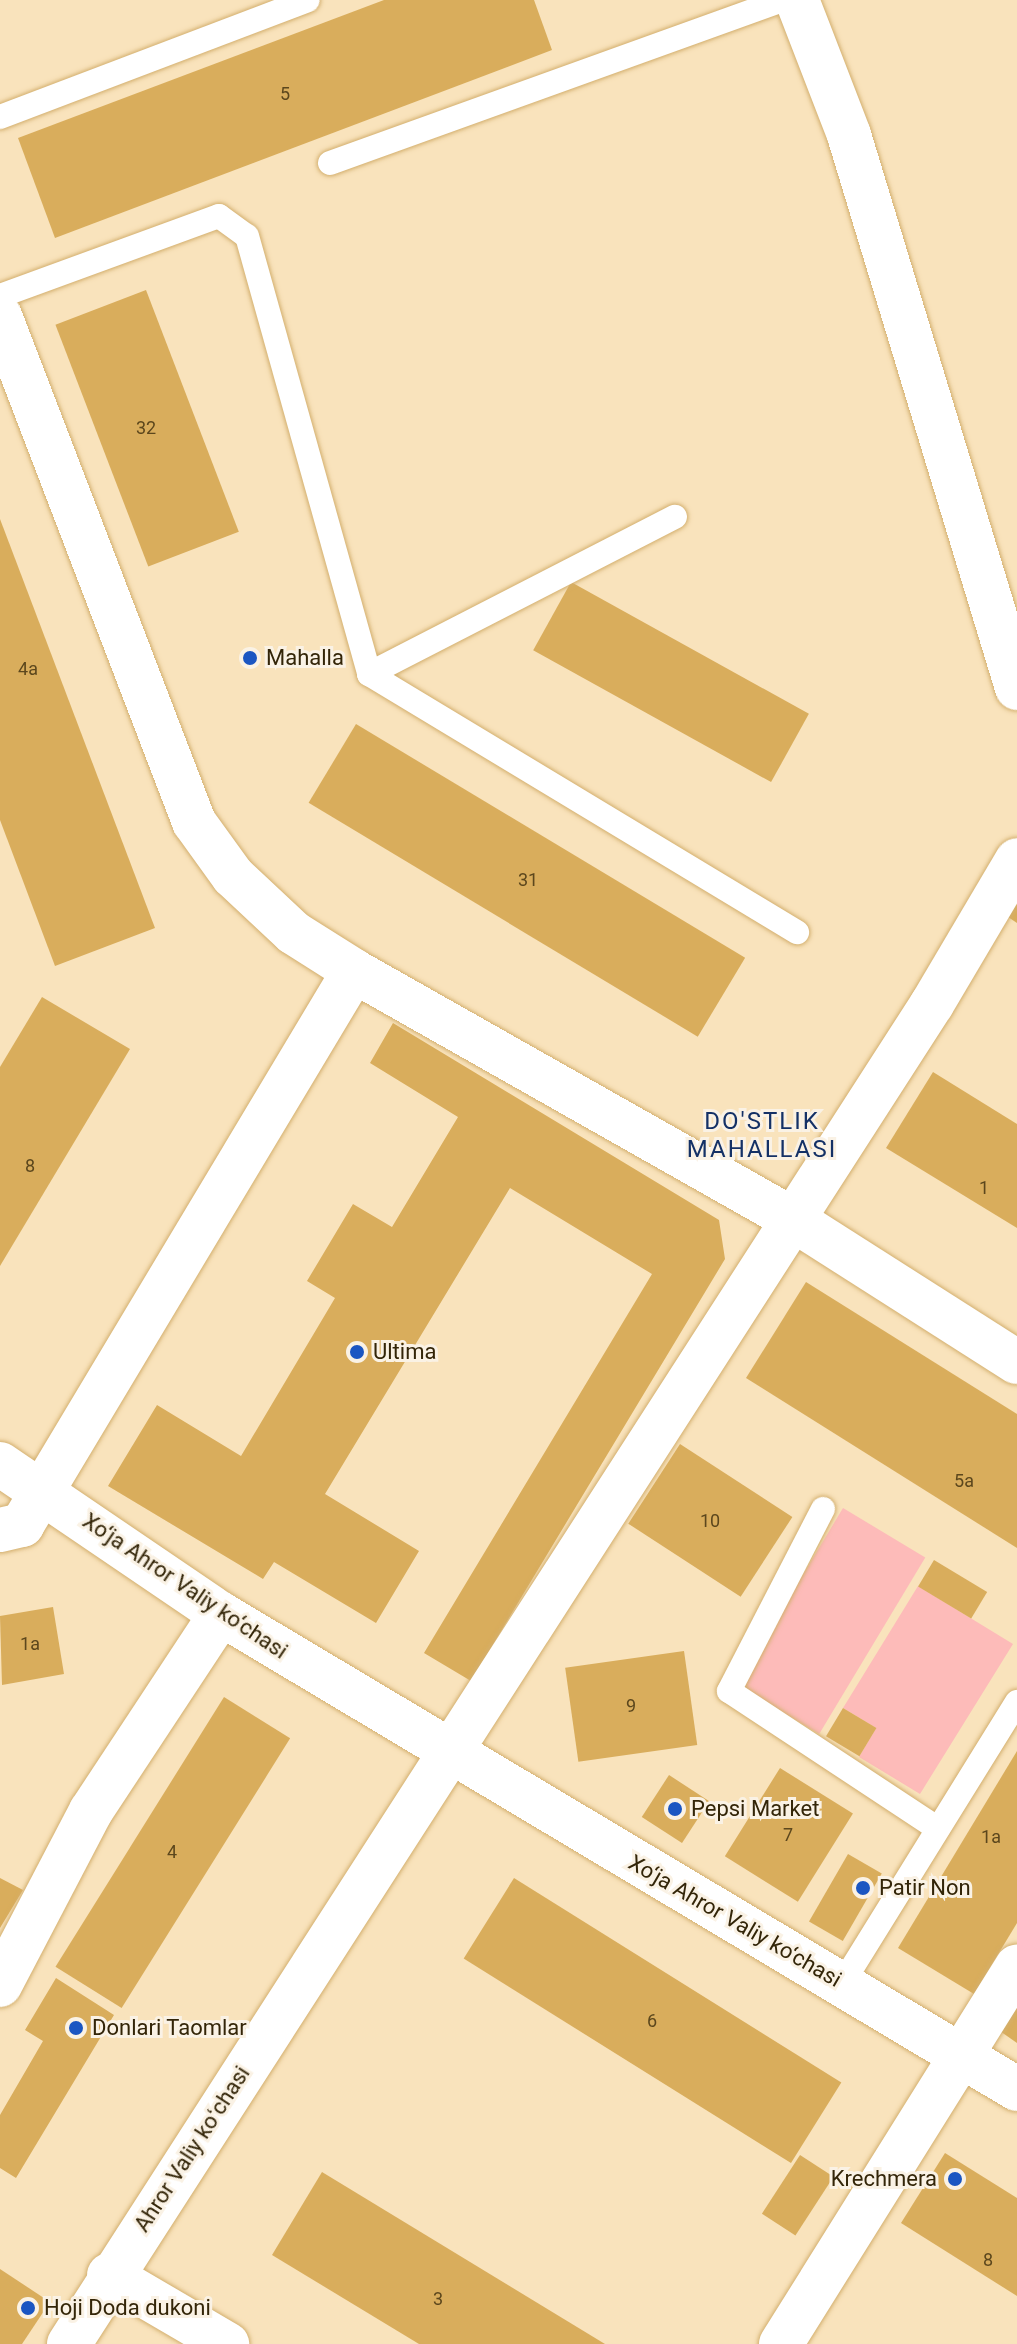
<!DOCTYPE html>
<html>
<head>
<meta charset="utf-8">
<style>
	body { margin:0 }
	#map { position:relative; width:1017px; height:2344px; overflow:hidden; background:#f9e3bc; font-family:Roboto,sans-serif }
	div>[style] { position:absolute }
	[style*='--x'] { left:calc(var(--x)*1px); top:calc(var(--y)*1px); width:calc(var(--w)*1px); rotate:calc(var(--a)*1deg) }
	.green>* { inset:0; background:#fdbbb9; transform-origin:0 0 }
	.building>* { inset:0; background:#d9ad5c; transform-origin:0 0 }
	.roads { filter:drop-shadow(0 0 2px #d3af6e) drop-shadow(0 0 2px #d3af6e) }
	.service>* { height:24px; margin:-12px; padding:0 12px; transform-origin:12px; border-radius:12px; background:#fff }
	.minor>* { height:44px; margin:-22px; padding:0 22px; transform-origin:22px; border-radius:22px; background:#fff }
	.dots>* { width:22px; height:22px; translate:-50% -50%; box-sizing:border-box; border:4px solid #faf2e5; border-radius:50% }
	span { translate:-50% -50%; white-space:nowrap; text-align:center; line-height:1.15; -webkit-text-stroke:6px #faf2e5; paint-order:stroke }
	.number-label { font-size:18px; color:#5c471d }
	.number-label span { -webkit-text-stroke-width:0 }
	.poi-label { font-size:22px; color:#332508 }
	.left { translate:0 -50%; text-align:left }
	.right { translate:-100% -50%; text-align:right }
	.street-label { font-size:22px; color:#332508 }
	.neighbourhood-label { font-size:24px; color:#143166; letter-spacing:2px }
</style>
</head>
<body>
<div id="map">
	<div class="green">
		<div style="left:843px;top:1508px;width:96px;height:206px;rotate:31deg"></div>
		<div style="clip-path:polygon(918px 1586px,1013px 1644px,920px 1794px,859px 1757px,876px 1728px,843px 1708px)"></div>
	</div>
	<div class="building">
		<div style="clip-path:polygon(384px 0,534px 0,552px 50px,55px 238px,18px 138px)"></div>
		<div style="left:146px;top:290px;width:259px;height:97px;rotate:69deg"></div>
		<div style="clip-path:polygon(0 519px,155px 928px,55px 966px,0 820px)"></div>
		<div style="left:571px;top:582px;width:272px;height:78px;rotate:29deg"></div>
		<div style="left:356px;top:724px;width:454px;height:92px;rotate:31deg"></div>
		<div style="clip-path:polygon(1017px 904px,1017px 923px,1008px 917px)"></div>
		<div style="clip-path:polygon(42px 997px,130px 1049px,0 1266px,0 1067px)"></div>
		<div style="clip-path:polygon(393px 1023px,719px 1220px,725px 1259px,471px 1681px,424px 1653px,652px 1274px,510px 1188px,325px 1494px,419px 1551px,376px 1623px,274px 1562px,263px 1579px,108px 1486px,157px 1405px,241px 1456px,335px 1298px,307px 1281px,353px 1204px,392px 1227px,458px 1117px,370px 1063px)"></div>
		<div style="clip-path:polygon(933px 1072px,1017px 1124px,1017px 1228px,886px 1148px)"></div>
		<div style="clip-path:polygon(806px 1282px,1017px 1414px,1017px 1548px,746px 1378px)"></div>
		<div style="left:680px;top:1444px;width:134px;height:95px;rotate:33deg"></div>
		<div style="left:934px;top:1560px;width:62px;height:31px;rotate:31deg"></div>
		<div style="clip-path:polygon(53px 1607px,64px 1674px,2px 1685px,0 1616px)"></div>
		<div style="left:684px;top:1651px;width:95px;height:120px;rotate:82deg"></div>
		<div style="left:224px;top:1697px;width:78px;height:318px;rotate:32deg"></div>
		<div style="left:843px;top:1708px;width:39px;height:33px;rotate:31deg"></div>
		<div style="clip-path:polygon(1017px 1751px,1017px 1923px,974px 1994px,898px 1948px)"></div>
		<div style="left:780px;top:1768px;width:86px;height:104px;rotate:32deg"></div>
		<div style="left:669px;top:1775px;width:48px;height:50px;rotate:33deg"></div>
		<div style="left:848px;top:1854px;width:39px;height:78px;rotate:30deg"></div>
		<div style="clip-path:polygon(0 1878px,23px 1890px,0 1928px)"></div>
		<div style="left:514px;top:1878px;width:386px;height:95px;rotate:32deg"></div>
		<div style="clip-path:polygon(56px 1978px,114px 2015px,16px 2178px,0 2168px,0 2115px,43px 2041px,25px 2030px)"></div>
		<div style="clip-path:polygon(1017px 1999px,1017px 2043px,997px 2029px)"></div>
		<div style="clip-path:polygon(945px 2153px,1017px 2198px,1017px 2296px,901px 2223px)"></div>
		<div style="left:800px;top:2155px;width:40px;height:70px;rotate:33deg"></div>
		<div style="clip-path:polygon(322px 2172px,605px 2344px,419px 2344px,272px 2255px)"></div>
		<div style="clip-path:polygon(0 2269px,50px 2302px,22px 2344px,0 2344px)"></div>
	</div>
	<div class="roads">
		<div class="service">
			<div style="--x:0;--y:117;--w:329;--a:-20.8"></div>
			<div style="--x:330;--y:163;--w:481;--a:-19.8"></div>
			<div style="--x:0;--y:296;--w:233;--a:-20.1"></div>
			<div style="--x:219;--y:216;--w:34;--a:36"></div>
			<div style="--x:247;--y:236;--w:455;--a:74.4"></div>
			<div style="--x:369;--y:674;--w:344;--a:-27.2"></div>
			<div style="--x:369;--y:674;--w:500;--a:31.1"></div>
			<div style="--x:823;--y:1509;--w:205;--a:117.3"></div>
			<div style="--x:729;--y:1691;--w:250;--a:33.4"></div>
			<div style="--x:842;--y:1984;--w:332;--a:-58.2"></div>
		</div>
		<div class="minor">
			<div style="--x:797;--y:0;--w:145;--a:68.9"></div>
			<div style="--x:849;--y:135;--w:578;--a:73.1"></div>
			<div style="--x:0;--y:316;--w:542;--a:69.02"></div>
			<div style="--x:194;--y:822;--w:67;--a:54.2"></div>
			<div style="--x:233;--y:876;--w:83;--a:43.1"></div>
			<div style="--x:294;--y:933;--w:71;--a:32.3"></div>
			<div style="--x:354;--y:971;--w:500;--a:29.5"></div>
			<div style="--x:789;--y:1217;--w:270;--a:32.5"></div>
			<div style="--x:0;--y:1464;--w:267;--a:34.2"></div>
			<div style="--x:221;--y:1614;--w:927;--a:30.83"></div>
			<div style="--x:0;--y:1530;--w:23;--a:-13"></div>
			<div style="--x:22;--y:1525;--w:646;--a:-59.07"></div>
			<div style="--x:0;--y:1985;--w:196;--a:-62.4"></div>
			<div style="--x:91;--y:1811;--w:236;--a:-56.6"></div>
			<div style="--x:109;--y:2275;--w:137;--a:30.3"></div>
			<div style="--x:69;--y:2344;--w:1594;--a:-57.22"></div>
			<div style="--x:932;--y:1004;--w:167;--a:-59.4"></div>
			<div style="--x:781;--y:2344;--w:445;--a:-58"></div>
		</div>
	</div>
	<div class="dots">
		<div style="left:250px;top:658px;background:#1b56c2"></div>
		<div style="left:357px;top:1352px;background:#1b56c2"></div>
		<div style="left:675px;top:1809px;background:#1b56c2"></div>
		<div style="left:863px;top:1888px;background:#1b56c2"></div>
		<div style="left:76px;top:2028px;background:#1b56c2"></div>
		<div style="left:955px;top:2179px;background:#1b56c2"></div>
		<div style="left:28px;top:2308px;background:#1b56c2"></div>
	</div>
	<div class="number-label">
		<span style="left:285px;top:94px">5</span>
		<span style="left:146px;top:428px">32</span>
		<span style="left:28px;top:669px">4a</span>
		<span style="left:528px;top:880px">31</span>
		<span style="left:30px;top:1166px">8</span>
		<span style="left:984px;top:1188px">1</span>
		<span style="left:964px;top:1481px">5a</span>
		<span style="left:710px;top:1521px">10</span>
		<span style="left:30px;top:1644px">1a</span>
		<span style="left:631px;top:1706px">9</span>
		<span style="left:788px;top:1835px">7</span>
		<span style="left:991px;top:1837px">1a</span>
		<span style="left:172px;top:1852px">4</span>
		<span style="left:652px;top:2021px">6</span>
		<span style="left:988px;top:2260px">8</span>
		<span style="left:438px;top:2299px">3</span>
	</div>
	<div class="poi-label">
		<span class="left" style="left:266px;top:658px">Mahalla</span>
		<span class="left" style="left:373px;top:1352px">Ultima</span>
		<span class="left" style="left:691px;top:1809px">Pepsi Market</span>
		<span class="left" style="left:879px;top:1888px">Patir Non</span>
		<span class="left" style="left:92px;top:2028px">Donlari Taomlar</span>
		<span class="right" style="left:937px;top:2179px">Krechmera</span>
		<span class="left" style="left:44px;top:2308px">Hoji Doda dukoni</span>
	</div>
	<div class="street-label">
		<span style="left:185px;top:1586px;rotate:34deg">Xo‘ja Ahror Valiy ko‘chasi</span>
		<span style="left:735px;top:1921px;rotate:30deg">Xo‘ja Ahror Valiy ko‘chasi</span>
		<span style="left:192px;top:2149px;rotate:-57deg">Ahror Valiy koʻchasi</span>
	</div>
	<div class="neighbourhood-label">
		<span style="left:762px;top:1136px">DO'STLIK<br>MAHALLASI</span>
	</div>
</div>
</body>
</html>
